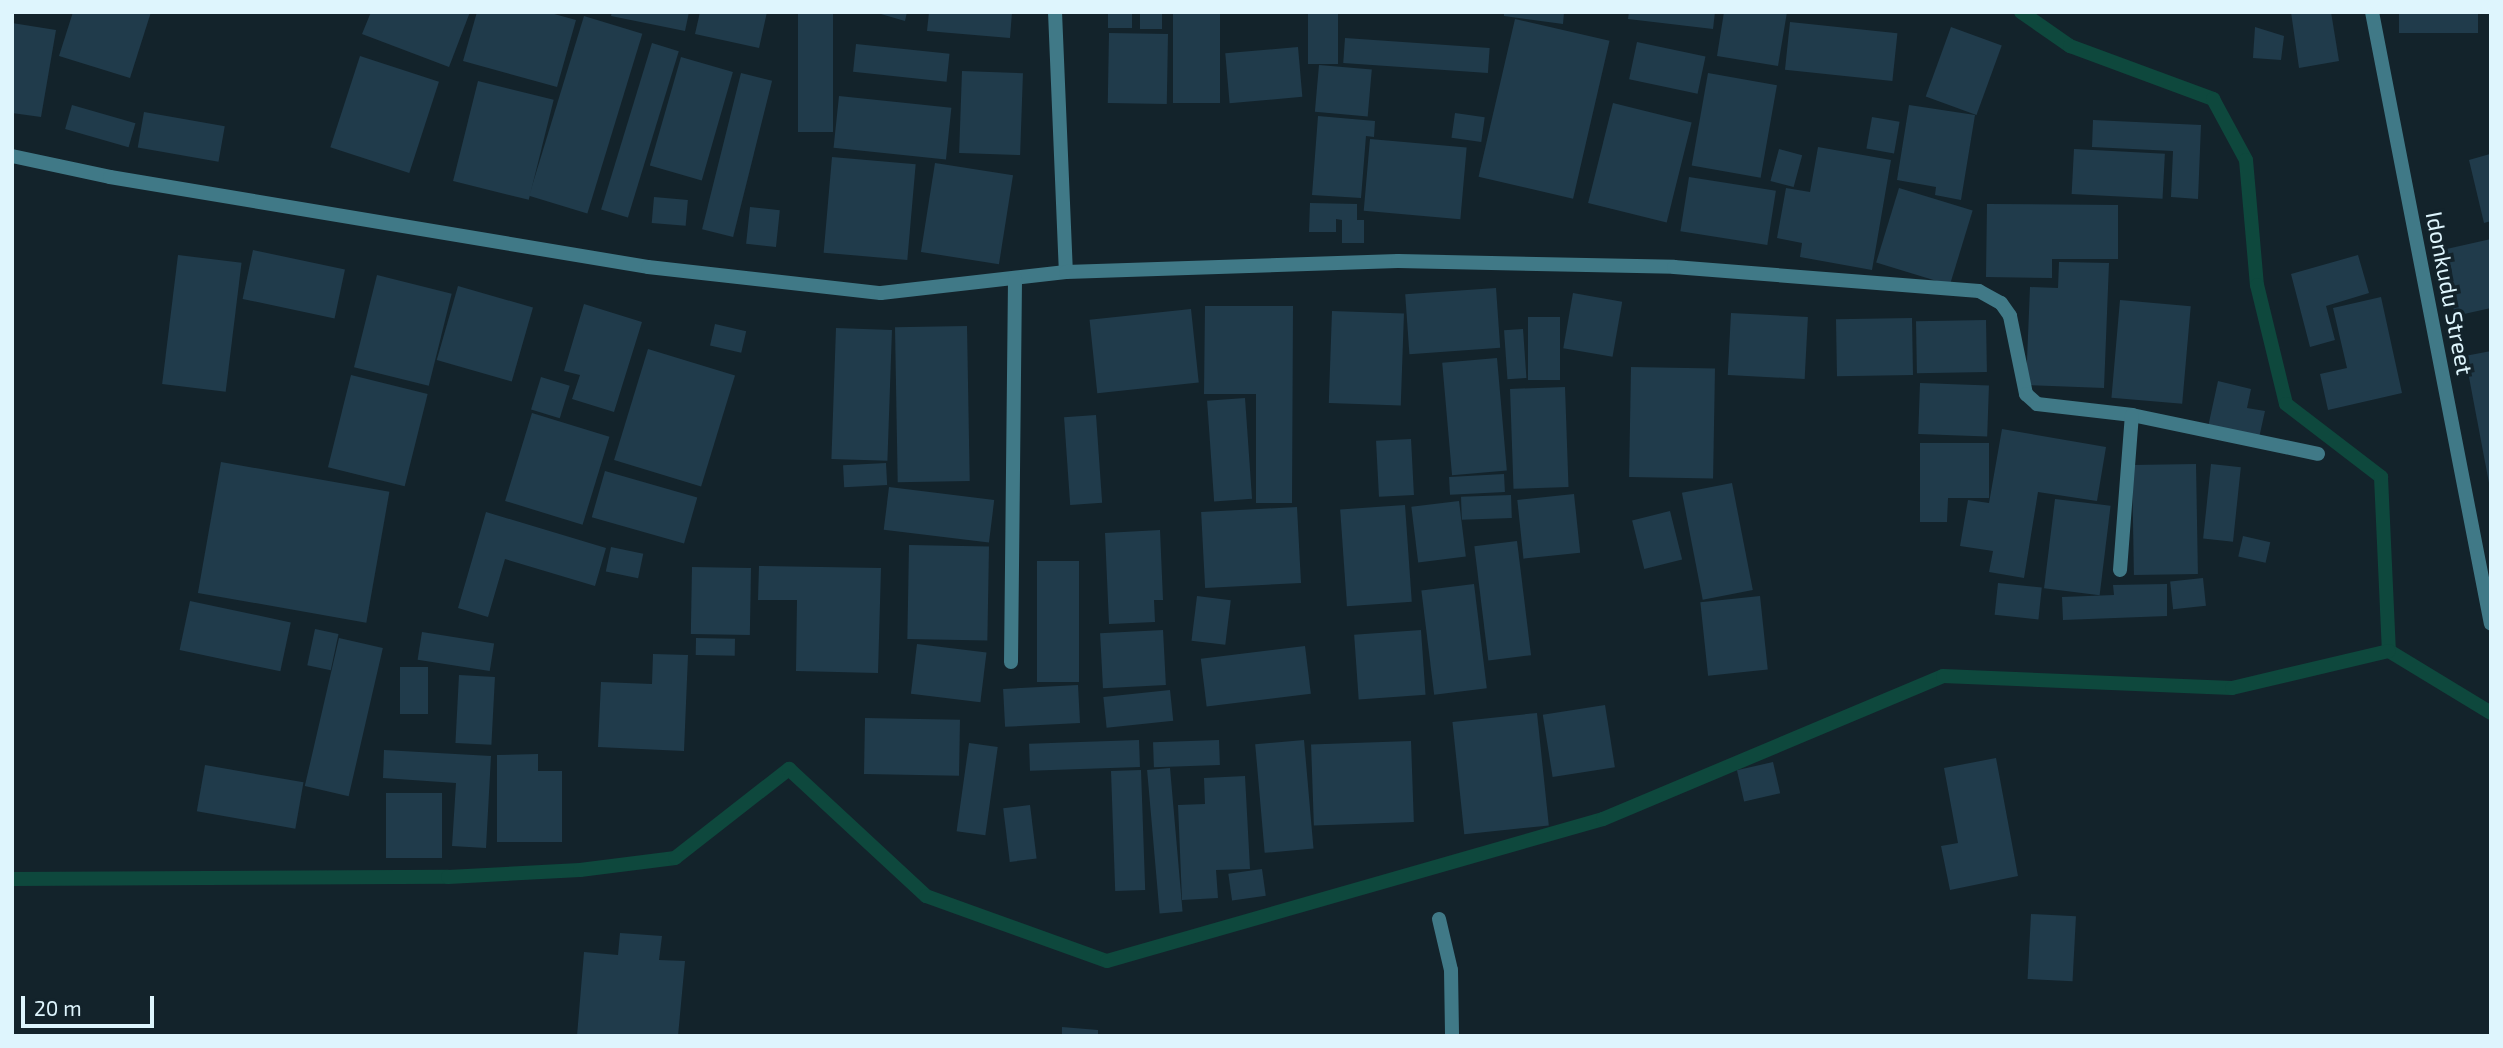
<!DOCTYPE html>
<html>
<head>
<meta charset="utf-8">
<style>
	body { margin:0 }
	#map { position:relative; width:2503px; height:1048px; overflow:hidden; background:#13232b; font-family:"Exo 2",sans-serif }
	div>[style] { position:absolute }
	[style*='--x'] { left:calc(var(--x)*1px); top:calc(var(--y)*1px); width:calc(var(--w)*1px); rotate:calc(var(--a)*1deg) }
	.stream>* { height:14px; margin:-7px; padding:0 7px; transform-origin:7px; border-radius:7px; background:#0e483d }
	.building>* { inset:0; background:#203b4b; transform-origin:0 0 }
	.street>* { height:14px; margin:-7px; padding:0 7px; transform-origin:7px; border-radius:7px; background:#407987 }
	span { translate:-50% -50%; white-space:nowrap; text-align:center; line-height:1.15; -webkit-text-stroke:7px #13232b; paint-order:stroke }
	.street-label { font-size:23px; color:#def5fd }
	.frame { position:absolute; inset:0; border:14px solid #def5fd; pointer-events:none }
	.scale { position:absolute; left:21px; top:996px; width:133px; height:32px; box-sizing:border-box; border:4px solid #def5fd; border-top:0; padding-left:9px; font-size:21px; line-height:24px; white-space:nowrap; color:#def5fd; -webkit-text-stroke:5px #13232b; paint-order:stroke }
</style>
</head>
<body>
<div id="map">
	<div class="stream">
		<div style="--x:2021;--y:12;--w:60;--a:34.8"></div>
		<div style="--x:2070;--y:46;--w:153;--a:20.3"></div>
		<div style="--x:2213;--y:99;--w:69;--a:61.6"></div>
		<div style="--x:2246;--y:160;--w:125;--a:85"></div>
		<div style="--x:2257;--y:285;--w:122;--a:76.3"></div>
		<div style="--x:2286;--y:404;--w:120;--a:37.5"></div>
		<div style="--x:2381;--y:477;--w:174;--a:87.4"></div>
		<div style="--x:2389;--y:651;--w:119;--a:31.3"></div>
		<div style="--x:12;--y:879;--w:436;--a:-0.3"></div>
		<div style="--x:448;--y:877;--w:132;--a:-3"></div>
		<div style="--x:580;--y:870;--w:96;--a:-7.2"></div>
		<div style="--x:675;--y:858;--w:145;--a:-38"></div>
		<div style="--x:789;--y:769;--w:187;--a:42.8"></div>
		<div style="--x:926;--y:896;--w:192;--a:19.8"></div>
		<div style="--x:1107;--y:961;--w:516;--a:-15.98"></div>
		<div style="--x:1603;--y:819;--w:369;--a:-22.8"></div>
		<div style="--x:1943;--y:676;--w:289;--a:2.4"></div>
		<div style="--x:2232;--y:688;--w:161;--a:-13.3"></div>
	</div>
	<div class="building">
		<div style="clip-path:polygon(73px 12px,151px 12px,130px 78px,59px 56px)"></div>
		<div style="clip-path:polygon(371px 12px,470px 12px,449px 67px,362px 34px)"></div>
		<div style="clip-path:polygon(477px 12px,547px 12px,576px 20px,557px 87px,463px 61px)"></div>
		<div style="clip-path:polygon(612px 12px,689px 12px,685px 31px,611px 16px)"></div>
		<div style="clip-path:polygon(700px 12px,767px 12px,759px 48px,695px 34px)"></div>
		<div style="left:798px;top:12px;width:35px;height:120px"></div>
		<div style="clip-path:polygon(874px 12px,907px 12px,905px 21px)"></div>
		<div style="clip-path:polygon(929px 12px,1012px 12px,1010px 38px,927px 31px)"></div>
		<div style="left:1108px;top:12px;width:24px;height:16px"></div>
		<div style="left:1140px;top:12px;width:22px;height:17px"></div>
		<div style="left:1173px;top:12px;width:47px;height:91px"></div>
		<div style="left:1308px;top:12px;width:30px;height:52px"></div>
		<div style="clip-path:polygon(1504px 12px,1564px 12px,1563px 24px,1504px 16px)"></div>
		<div style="clip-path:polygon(1629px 12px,1715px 12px,1713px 29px,1628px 19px)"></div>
		<div style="clip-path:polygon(1724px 12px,1787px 12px,1778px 66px,1717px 56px)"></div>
		<div style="clip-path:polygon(2291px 12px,2331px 12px,2339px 61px,2299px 68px)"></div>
		<div style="left:2399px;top:12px;width:79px;height:21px"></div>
		<div style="left:584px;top:16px;width:61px;height:188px;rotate:17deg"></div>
		<div style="left:1515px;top:19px;width:97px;height:162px;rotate:13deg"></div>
		<div style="left:1790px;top:22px;width:108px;height:48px;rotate:6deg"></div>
		<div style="clip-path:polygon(12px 23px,56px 30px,41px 117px,12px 113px)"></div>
		<div style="left:1951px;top:27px;width:54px;height:74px;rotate:20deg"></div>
		<div style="clip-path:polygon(2255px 27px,2284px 36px,2281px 60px,2253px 58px)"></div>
		<div style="left:1109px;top:33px;width:59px;height:70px;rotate:1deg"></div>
		<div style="left:1345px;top:38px;width:145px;height:25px;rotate:4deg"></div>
		<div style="left:1637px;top:42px;width:70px;height:38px;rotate:12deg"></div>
		<div style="left:652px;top:43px;width:28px;height:174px;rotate:17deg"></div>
		<div style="left:856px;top:44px;width:94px;height:28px;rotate:6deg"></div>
		<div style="left:1298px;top:47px;width:50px;height:73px;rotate:85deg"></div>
		<div style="left:360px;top:56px;width:83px;height:96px;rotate:18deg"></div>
		<div style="left:681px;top:57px;width:54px;height:113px;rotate:16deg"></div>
		<div style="left:1319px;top:65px;width:53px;height:47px;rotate:5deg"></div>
		<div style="left:962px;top:71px;width:61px;height:82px;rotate:2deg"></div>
		<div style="left:741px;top:73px;width:32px;height:161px;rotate:14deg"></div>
		<div style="left:1708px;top:73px;width:70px;height:94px;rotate:10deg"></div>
		<div style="left:478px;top:81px;width:78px;height:103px;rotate:14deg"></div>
		<div style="left:839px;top:96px;width:113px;height:52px;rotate:6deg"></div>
		<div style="left:1613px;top:103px;width:81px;height:103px;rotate:14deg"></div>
		<div style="left:72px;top:105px;width:66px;height:25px;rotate:16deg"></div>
		<div style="clip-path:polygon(1909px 105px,1975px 115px,1961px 200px,1935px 195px,1936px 187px,1897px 180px)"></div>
		<div style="left:144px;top:112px;width:82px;height:36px;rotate:10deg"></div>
		<div style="left:1455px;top:113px;width:30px;height:25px;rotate:8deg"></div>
		<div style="clip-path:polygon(1318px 116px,1375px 121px,1374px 137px,1366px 136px,1361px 198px,1312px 195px)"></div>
		<div style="left:1872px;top:117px;width:28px;height:32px;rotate:10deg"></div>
		<div style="clip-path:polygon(2093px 120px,2201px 125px,2198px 199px,2171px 197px,2173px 151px,2092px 147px)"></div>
		<div style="left:1370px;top:139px;width:97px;height:72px;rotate:5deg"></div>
		<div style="clip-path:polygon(1818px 147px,1891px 160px,1872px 270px,1800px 257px,1802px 243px,1777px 238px,1786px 188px,1810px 192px)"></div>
		<div style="left:1779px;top:149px;width:24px;height:33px;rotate:15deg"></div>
		<div style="left:2074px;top:149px;width:91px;height:45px;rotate:3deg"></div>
		<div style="clip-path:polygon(2490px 154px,2491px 221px,2484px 223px,2469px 160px)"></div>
		<div style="left:832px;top:157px;width:84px;height:96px;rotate:5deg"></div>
		<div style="left:935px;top:163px;width:79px;height:90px;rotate:9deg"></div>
		<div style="left:1689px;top:177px;width:88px;height:55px;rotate:9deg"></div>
		<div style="left:1899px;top:188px;width:77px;height:78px;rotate:17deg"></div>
		<div style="left:654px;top:197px;width:34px;height:26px;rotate:5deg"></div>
		<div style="clip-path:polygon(1310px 203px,1357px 204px,1357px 220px,1364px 220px,1364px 243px,1342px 243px,1342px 220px,1336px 219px,1336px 232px,1309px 232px)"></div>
		<div style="clip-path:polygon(1987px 204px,2118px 205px,2118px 259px,2052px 259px,2052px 278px,1986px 277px)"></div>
		<div style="left:750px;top:207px;width:30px;height:37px;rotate:6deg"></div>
		<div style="clip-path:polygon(2491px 239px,2491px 308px,2455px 316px,2442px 250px)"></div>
		<div style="left:253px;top:250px;width:94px;height:50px;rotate:12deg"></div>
		<div style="left:178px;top:255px;width:64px;height:130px;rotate:7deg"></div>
		<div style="clip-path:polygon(2358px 255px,2369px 293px,2326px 306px,2335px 340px,2310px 347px,2291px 274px)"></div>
		<div style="clip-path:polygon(2059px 262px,2109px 263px,2104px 388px,2026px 385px,2030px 287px,2058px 288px)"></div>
		<div style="left:377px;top:275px;width:77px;height:95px;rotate:14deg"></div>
		<div style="left:458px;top:286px;width:78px;height:77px;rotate:16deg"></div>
		<div style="left:1496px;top:288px;width:60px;height:91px;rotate:86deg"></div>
		<div style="left:1573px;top:293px;width:50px;height:56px;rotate:10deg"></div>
		<div style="clip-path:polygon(2381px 297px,2402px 393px,2328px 410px,2320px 374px,2347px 368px,2333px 308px)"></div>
		<div style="left:2120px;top:300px;width:71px;height:98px;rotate:5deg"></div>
		<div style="clip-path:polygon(584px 304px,642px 322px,614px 412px,572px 399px,580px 375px,564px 371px)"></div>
		<div style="clip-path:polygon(1205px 306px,1293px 306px,1292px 503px,1256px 503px,1256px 394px,1204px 394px)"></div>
		<div style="left:1191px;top:309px;width:74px;height:102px;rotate:84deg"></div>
		<div style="left:1332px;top:311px;width:72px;height:92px;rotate:2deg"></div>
		<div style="left:1731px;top:313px;width:77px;height:62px;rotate:3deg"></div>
		<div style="left:1528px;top:317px;width:32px;height:63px"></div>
		<div style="left:1912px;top:318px;width:57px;height:76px;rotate:89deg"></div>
		<div style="left:1986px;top:320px;width:52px;height:70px;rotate:89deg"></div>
		<div style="left:715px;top:324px;width:32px;height:22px;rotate:13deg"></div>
		<div style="left:967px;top:326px;width:155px;height:72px;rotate:89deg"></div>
		<div style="left:836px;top:328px;width:56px;height:131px;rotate:2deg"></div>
		<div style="left:1523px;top:329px;width:49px;height:19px;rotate:86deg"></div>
		<div style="left:648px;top:349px;width:91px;height:116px;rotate:17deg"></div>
		<div style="clip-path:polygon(2491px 351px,2491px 483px,2489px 483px,2465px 356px)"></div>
		<div style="left:1497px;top:358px;width:113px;height:55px;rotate:85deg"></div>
		<div style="left:1631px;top:367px;width:84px;height:110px;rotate:1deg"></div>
		<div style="left:351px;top:375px;width:79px;height:95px;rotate:14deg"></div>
		<div style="left:541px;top:377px;width:30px;height:34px;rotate:17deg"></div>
		<div style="clip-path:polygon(2218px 381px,2251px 389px,2247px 408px,2265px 411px,2259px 438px,2208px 427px)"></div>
		<div style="left:1920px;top:383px;width:69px;height:51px;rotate:2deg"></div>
		<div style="left:1565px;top:387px;width:100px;height:55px;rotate:88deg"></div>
		<div style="left:1245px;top:398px;width:101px;height:38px;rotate:86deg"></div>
		<div style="left:532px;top:413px;width:81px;height:92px;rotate:17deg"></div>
		<div style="left:1096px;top:415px;width:88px;height:32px;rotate:86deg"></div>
		<div style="clip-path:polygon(2002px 429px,2106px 447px,2097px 501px,2038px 492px,2024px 578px,1989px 572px,1993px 551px,1960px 546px,1968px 500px,1989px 503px)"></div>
		<div style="left:1411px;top:439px;width:56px;height:35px;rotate:87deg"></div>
		<div style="clip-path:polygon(1920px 443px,1989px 443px,1989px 498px,1948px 498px,1947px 522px,1920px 522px)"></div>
		<div style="left:221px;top:462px;width:171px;height:133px;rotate:10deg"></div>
		<div style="left:886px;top:463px;width:22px;height:43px;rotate:87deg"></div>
		<div style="left:2196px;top:464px;width:110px;height:64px;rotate:89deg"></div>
		<div style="left:2211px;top:464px;width:30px;height:75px;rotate:6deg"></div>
		<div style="left:605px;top:471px;width:96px;height:48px;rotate:16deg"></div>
		<div style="left:1504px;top:474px;width:18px;height:55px;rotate:87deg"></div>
		<div style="left:1732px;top:483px;width:109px;height:51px;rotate:79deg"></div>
		<div style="left:889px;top:487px;width:106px;height:43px;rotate:7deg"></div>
		<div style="left:1574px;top:494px;width:59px;height:57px;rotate:84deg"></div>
		<div style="left:1511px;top:495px;width:23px;height:50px;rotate:88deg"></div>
		<div style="left:2055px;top:499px;width:56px;height:90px;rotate:7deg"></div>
		<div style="left:1459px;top:501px;width:56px;height:48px;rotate:83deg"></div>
		<div style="left:1405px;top:505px;width:97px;height:65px;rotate:86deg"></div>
		<div style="left:1297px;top:507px;width:76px;height:96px;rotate:87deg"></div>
		<div style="left:1670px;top:511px;width:50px;height:39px;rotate:76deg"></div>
		<div style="clip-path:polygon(486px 512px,606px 548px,595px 586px,505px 559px,488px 617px,458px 608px)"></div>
		<div style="clip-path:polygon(1160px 530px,1163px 600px,1154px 600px,1155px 622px,1109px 624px,1105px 533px)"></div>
		<div style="left:2243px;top:536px;width:28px;height:21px;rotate:13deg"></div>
		<div style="left:1517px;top:541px;width:115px;height:43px;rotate:83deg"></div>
		<div style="left:909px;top:545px;width:80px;height:94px;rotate:1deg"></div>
		<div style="left:611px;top:547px;width:33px;height:25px;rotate:12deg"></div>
		<div style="left:1037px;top:561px;width:42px;height:121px"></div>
		<div style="clip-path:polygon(759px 566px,881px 568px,878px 673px,796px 671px,797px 600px,758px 600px)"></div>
		<div style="left:692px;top:567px;width:59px;height:67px;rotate:1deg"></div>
		<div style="left:2203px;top:578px;width:28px;height:33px;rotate:84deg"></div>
		<div style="left:1998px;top:583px;width:44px;height:32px;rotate:6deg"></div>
		<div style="left:1474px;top:584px;width:105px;height:53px;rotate:83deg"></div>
		<div style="clip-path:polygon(2167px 584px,2167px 616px,2063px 620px,2062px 597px,2114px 595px,2113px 585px)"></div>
		<div style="left:1197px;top:596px;width:34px;height:45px;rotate:7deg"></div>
		<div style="left:1760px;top:596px;width:74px;height:60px;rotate:84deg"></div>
		<div style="left:190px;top:601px;width:103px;height:50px;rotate:12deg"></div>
		<div style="left:315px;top:629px;width:24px;height:37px;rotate:12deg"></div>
		<div style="left:1163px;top:630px;width:55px;height:63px;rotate:87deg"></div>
		<div style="left:1421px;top:630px;width:65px;height:67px;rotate:86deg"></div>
		<div style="left:422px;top:632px;width:73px;height:28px;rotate:9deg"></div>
		<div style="left:339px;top:638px;width:45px;height:152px;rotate:13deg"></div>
		<div style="left:696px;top:638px;width:39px;height:17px;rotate:1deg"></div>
		<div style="left:917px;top:644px;width:70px;height:50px;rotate:7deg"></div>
		<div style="left:1305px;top:646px;width:48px;height:105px;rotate:83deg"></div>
		<div style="clip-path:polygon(653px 654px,688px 655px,684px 751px,598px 747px,601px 682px,652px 684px)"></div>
		<div style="left:400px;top:667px;width:28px;height:47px"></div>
		<div style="left:459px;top:675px;width:36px;height:68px;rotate:3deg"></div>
		<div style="left:1078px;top:685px;width:38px;height:75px;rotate:87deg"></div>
		<div style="left:1170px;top:690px;width:31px;height:67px;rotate:84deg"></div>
		<div style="left:1605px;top:705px;width:63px;height:63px;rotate:81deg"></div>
		<div style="left:1537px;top:713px;width:113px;height:85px;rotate:84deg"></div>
		<div style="left:865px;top:718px;width:95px;height:56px;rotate:1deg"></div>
		<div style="left:1139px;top:740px;width:27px;height:110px;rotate:88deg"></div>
		<div style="left:1219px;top:740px;width:25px;height:66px;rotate:88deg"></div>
		<div style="left:1304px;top:740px;width:109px;height:49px;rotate:85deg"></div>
		<div style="left:1411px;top:741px;width:81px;height:100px;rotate:88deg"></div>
		<div style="left:969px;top:743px;width:29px;height:89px;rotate:8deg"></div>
		<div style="clip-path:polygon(384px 750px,491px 756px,486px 848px,452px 846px,456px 783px,383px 778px)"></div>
		<div style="clip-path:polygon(538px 754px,538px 771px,562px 771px,562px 842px,497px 842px,497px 755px)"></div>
		<div style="clip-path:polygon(1996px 758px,2018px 876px,1950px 890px,1941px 846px,1958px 843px,1944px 768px)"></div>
		<div style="left:1773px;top:762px;width:32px;height:37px;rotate:77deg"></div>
		<div style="left:205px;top:765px;width:100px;height:47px;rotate:10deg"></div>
		<div style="left:1170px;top:768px;width:144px;height:23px;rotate:85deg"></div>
		<div style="left:1141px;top:770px;width:120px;height:30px;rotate:88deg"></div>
		<div style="clip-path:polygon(1245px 776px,1250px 869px,1216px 870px,1218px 898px,1182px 900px,1178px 805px,1205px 804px,1204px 778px)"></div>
		<div style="left:442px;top:793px;width:65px;height:56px;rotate:90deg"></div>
		<div style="left:1030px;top:805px;width:54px;height:27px;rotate:83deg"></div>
		<div style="left:1262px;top:869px;width:27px;height:34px;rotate:82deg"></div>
		<div style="left:2031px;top:914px;width:45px;height:65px;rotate:3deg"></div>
		<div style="clip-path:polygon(620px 933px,662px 936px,659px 960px,685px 961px,678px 1036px,577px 1036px,584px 952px,618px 955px)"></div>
		<div style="clip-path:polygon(1062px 1027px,1098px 1030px,1098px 1036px,1062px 1036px)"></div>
	</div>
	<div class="street">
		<div style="--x:1055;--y:12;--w:260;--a:87.6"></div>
		<div style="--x:2372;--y:12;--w:623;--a:79"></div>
		<div style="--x:12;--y:156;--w:100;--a:12.1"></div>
		<div style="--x:110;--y:177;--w:545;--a:9.5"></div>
		<div style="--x:648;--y:267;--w:234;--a:6.4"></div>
		<div style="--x:881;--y:293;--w:186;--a:-6.5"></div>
		<div style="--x:1066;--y:272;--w:332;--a:-1.9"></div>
		<div style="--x:1398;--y:261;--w:276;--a:1.2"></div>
		<div style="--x:1674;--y:267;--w:306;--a:4.5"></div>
		<div style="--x:1979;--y:291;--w:25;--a:29"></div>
		<div style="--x:2001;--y:303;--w:16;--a:55"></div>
		<div style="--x:2010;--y:316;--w:80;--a:78.4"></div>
		<div style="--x:2026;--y:394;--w:15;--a:42"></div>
		<div style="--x:2037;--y:404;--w:96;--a:6.6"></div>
		<div style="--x:2132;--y:415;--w:190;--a:11.8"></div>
		<div style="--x:2120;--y:570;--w:155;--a:-85.6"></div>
		<div style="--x:1011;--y:662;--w:384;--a:-89.4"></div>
		<div style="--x:1439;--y:919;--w:52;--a:76.8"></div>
		<div style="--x:1451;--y:970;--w:66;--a:89.1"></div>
	</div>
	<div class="street-label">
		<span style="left:2450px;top:293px;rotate:79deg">Idonkudu Street</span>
	</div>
	<div class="frame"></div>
	<div class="scale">20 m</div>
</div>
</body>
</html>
